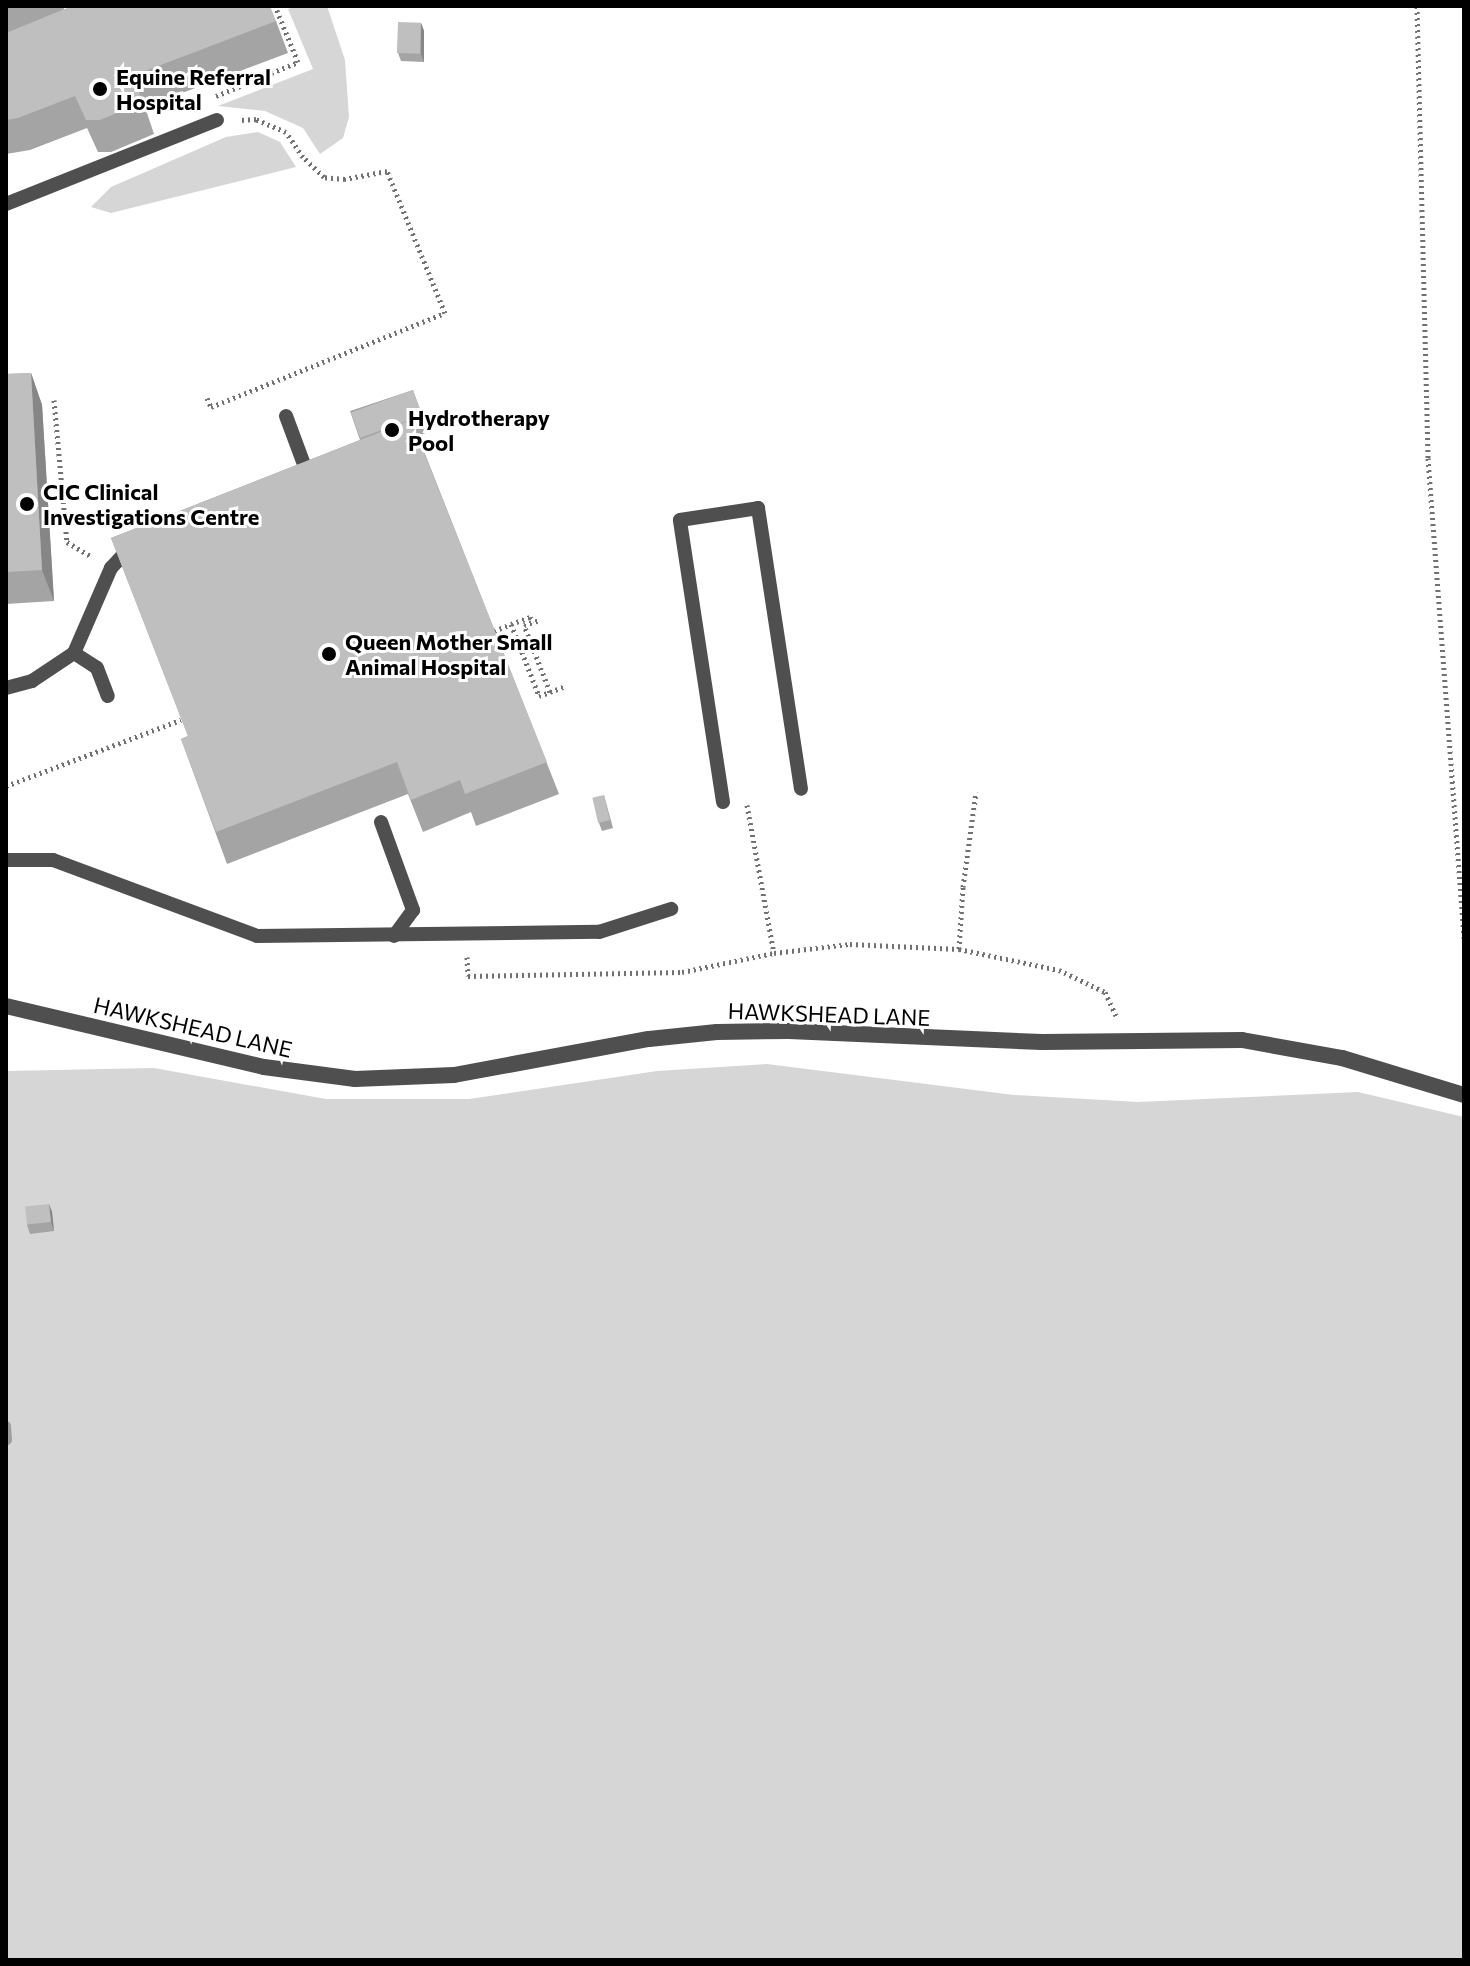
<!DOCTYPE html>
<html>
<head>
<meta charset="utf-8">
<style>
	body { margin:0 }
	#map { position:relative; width:1470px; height:1966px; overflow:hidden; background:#fff; font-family:Commissioner,sans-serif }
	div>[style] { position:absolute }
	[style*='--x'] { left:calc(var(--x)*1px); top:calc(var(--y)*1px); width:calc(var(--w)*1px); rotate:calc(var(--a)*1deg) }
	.green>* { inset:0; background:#d6d6d6 }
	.stream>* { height:10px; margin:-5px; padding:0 5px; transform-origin:5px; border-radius:5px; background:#9d9d9d }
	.path>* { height:5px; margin-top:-2.5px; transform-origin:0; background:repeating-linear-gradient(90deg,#717171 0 2px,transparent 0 6px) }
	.service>* { height:14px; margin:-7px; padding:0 7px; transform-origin:7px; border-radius:7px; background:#4f4f4f }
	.minor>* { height:16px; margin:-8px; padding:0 8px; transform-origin:8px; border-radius:8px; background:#4f4f4f }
	.wall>* { inset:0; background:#a4a4a4 }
	.shaded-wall>* { inset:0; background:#868686 }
	.building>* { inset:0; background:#bfbfbf; transform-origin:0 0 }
	.dots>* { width:22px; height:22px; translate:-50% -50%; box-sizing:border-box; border:4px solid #fff; border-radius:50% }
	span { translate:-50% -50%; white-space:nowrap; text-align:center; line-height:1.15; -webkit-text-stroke:6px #fff; paint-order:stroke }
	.poi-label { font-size:22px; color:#000; font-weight:700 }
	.left { translate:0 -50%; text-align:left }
	.street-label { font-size:22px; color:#000 }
	.frame { position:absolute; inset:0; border:8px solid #000; pointer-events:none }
</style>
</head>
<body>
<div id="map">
	<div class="green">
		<div style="clip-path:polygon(297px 6px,327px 6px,345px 60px,349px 117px,343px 138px,320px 154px,303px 128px,265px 111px,218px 106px,313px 69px,288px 9px)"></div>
		<div style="clip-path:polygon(258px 132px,280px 142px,296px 167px,111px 213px,91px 207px,111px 187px,226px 137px)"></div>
		<div style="clip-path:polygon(767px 1064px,1014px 1095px,1138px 1102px,1358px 1092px,1464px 1117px,1464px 1960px,6px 1960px,6px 1071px,154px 1068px,326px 1099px,469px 1099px,657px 1071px)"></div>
	</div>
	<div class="stream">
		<div style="--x:6;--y:1426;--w:14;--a:86"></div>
	</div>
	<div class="path">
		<div style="--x:1417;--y:6;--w:452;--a:88.6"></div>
		<div style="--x:1428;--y:458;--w:485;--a:85.7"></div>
		<div style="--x:216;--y:96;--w:89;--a:-22.5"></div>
		<div style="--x:298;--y:62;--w:61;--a:-112.3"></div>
		<div style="--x:207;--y:398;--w:10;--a:66"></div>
		<div style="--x:211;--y:407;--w:252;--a:-21.9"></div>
		<div style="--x:445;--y:313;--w:153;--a:-112.2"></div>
		<div style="--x:387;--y:171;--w:43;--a:169.2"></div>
		<div style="--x:345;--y:179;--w:21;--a:-175"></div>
		<div style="--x:324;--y:177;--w:29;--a:-136"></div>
		<div style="--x:303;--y:157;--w:30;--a:-124"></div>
		<div style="--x:286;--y:132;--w:33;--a:-157"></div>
		<div style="--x:256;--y:119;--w:16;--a:176"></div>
		<div style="--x:54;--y:400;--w:143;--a:84.8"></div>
		<div style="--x:67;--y:542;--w:29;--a:31"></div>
		<div style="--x:511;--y:624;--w:20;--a:-20"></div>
		<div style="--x:530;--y:617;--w:6;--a:59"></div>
		<div style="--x:494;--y:631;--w:18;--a:-22"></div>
		<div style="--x:511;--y:624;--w:77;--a:68.7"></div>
		<div style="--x:539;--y:696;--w:12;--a:-20"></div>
		<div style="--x:550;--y:692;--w:72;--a:-111.2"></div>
		<div style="--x:524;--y:625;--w:16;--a:-18"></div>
		<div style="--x:550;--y:692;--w:17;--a:-21"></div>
		<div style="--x:6;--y:786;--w:187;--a:-20.7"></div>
		<div style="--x:747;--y:805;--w:150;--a:79.7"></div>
		<div style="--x:959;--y:949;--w:62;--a:-86.3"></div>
		<div style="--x:963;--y:887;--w:96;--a:-82.2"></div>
		<div style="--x:467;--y:957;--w:19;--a:87"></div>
		<div style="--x:468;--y:976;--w:214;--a:-1.1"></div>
		<div style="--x:682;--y:972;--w:94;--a:-11.7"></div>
		<div style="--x:774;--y:953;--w:77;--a:-6.8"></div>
		<div style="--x:850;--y:944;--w:109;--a:2.6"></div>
		<div style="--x:959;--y:949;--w:102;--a:11.9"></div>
		<div style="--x:1059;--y:970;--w:51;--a:25.6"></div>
		<div style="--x:1105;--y:992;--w:29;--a:65"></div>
	</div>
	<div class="service">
		<div style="--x:6;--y:204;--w:227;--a:-21.7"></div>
		<div style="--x:286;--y:416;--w:54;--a:69.6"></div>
		<div style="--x:305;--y:467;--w:12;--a:132"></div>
		<div style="--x:74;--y:653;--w:27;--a:33"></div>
		<div style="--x:97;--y:668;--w:30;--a:69"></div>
		<div style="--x:6;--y:688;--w:27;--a:-15"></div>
		<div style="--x:32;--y:681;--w:50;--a:-33.7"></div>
		<div style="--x:74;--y:653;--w:93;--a:-66.5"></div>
		<div style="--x:111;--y:568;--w:19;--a:-47"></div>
		<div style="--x:124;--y:554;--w:11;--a:-22"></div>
		<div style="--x:723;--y:802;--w:285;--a:-98.7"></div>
		<div style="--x:680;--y:520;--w:79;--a:-8.7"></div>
		<div style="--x:758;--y:508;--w:284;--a:81.3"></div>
		<div style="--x:381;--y:822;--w:94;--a:70"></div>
		<div style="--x:413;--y:910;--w:32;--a:126"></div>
		<div style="--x:6;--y:860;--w:47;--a:0"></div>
		<div style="--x:53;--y:860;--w:218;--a:20.4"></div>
		<div style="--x:257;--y:936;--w:342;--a:-0.7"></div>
		<div style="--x:599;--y:932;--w:76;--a:-17.7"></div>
	</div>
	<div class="minor">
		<div style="--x:6;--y:1006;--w:265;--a:13.3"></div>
		<div style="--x:264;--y:1067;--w:92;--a:7.5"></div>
		<div style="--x:355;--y:1079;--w:99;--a:-2.3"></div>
		<div style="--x:454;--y:1075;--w:198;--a:-10.5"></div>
		<div style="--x:649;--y:1039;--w:68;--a:-5.9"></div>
		<div style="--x:717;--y:1032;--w:72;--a:-0.8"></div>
		<div style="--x:789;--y:1031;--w:253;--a:2.5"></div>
		<div style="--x:1042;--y:1042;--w:200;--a:-0.6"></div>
		<div style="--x:1242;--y:1040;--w:102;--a:10.2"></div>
		<div style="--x:1342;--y:1058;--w:127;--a:16.9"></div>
	</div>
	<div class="wall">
		<div style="clip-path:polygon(6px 6px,63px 6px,64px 9px,276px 21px,288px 53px,145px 107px,154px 134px,111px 152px,98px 152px,87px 128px,30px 150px,6px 154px)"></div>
		<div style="clip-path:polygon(421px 23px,424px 31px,424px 62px,401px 61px,398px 53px)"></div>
		<div style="clip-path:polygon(31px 373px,42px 405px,54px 601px,6px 604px,6px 374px)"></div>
		<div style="clip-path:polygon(413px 390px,428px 432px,418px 436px,559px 794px,476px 826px,471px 812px,423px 832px,408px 794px,227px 864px,181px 739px,188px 736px,111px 538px,360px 440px,350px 411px)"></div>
		<div style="clip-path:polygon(604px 795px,613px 828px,602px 831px,599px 823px)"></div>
		<div style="clip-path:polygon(49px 1204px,52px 1212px,54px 1231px,30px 1234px,27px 1225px)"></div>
	</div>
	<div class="shaded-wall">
		<div style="clip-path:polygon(421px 23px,424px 31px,424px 62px,421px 54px)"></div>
		<div style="clip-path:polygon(31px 373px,42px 405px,54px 601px,42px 570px)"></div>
		<div style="clip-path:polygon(49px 1204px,52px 1212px,54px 1231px,51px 1222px)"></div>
	</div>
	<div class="building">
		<div style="clip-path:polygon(72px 6px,270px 6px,276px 21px,132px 76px,143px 102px,100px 120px,86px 120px,75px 96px,18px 118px,6px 120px,6px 33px)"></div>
		<div style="left:398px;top:22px;width:23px;height:31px;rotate:2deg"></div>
		<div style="clip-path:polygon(31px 373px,42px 570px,6px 572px,6px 374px)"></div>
		<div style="left:413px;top:390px;width:27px;height:66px;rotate:70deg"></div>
		<div style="clip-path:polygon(411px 420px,547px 762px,465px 794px,460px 780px,411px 800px,397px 762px,216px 832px,181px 739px,188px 736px,111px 538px)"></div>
		<div style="left:604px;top:795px;width:26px;height:12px;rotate:77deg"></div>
		<div style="left:49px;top:1204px;width:18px;height:24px;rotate:84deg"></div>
	</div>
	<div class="dots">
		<div style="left:100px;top:89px;background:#000"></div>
		<div style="left:392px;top:430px;background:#000"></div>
		<div style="left:27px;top:504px;background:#000"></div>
		<div style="left:329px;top:654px;background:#000"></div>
	</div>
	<div class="poi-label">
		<span class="left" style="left:116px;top:89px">Equine Referral<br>Hospital</span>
		<span class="left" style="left:408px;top:430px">Hydrotherapy<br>Pool</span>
		<span class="left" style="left:43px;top:504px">CIC Clinical<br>Investigations Centre</span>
		<span class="left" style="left:345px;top:654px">Queen Mother Small<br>Animal Hospital</span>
	</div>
	<div class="street-label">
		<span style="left:829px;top:1014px;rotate:2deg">HAWKSHEAD LANE</span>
		<span style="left:193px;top:1027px;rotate:13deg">HAWKSHEAD LANE</span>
	</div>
	<div class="frame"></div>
</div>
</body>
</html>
